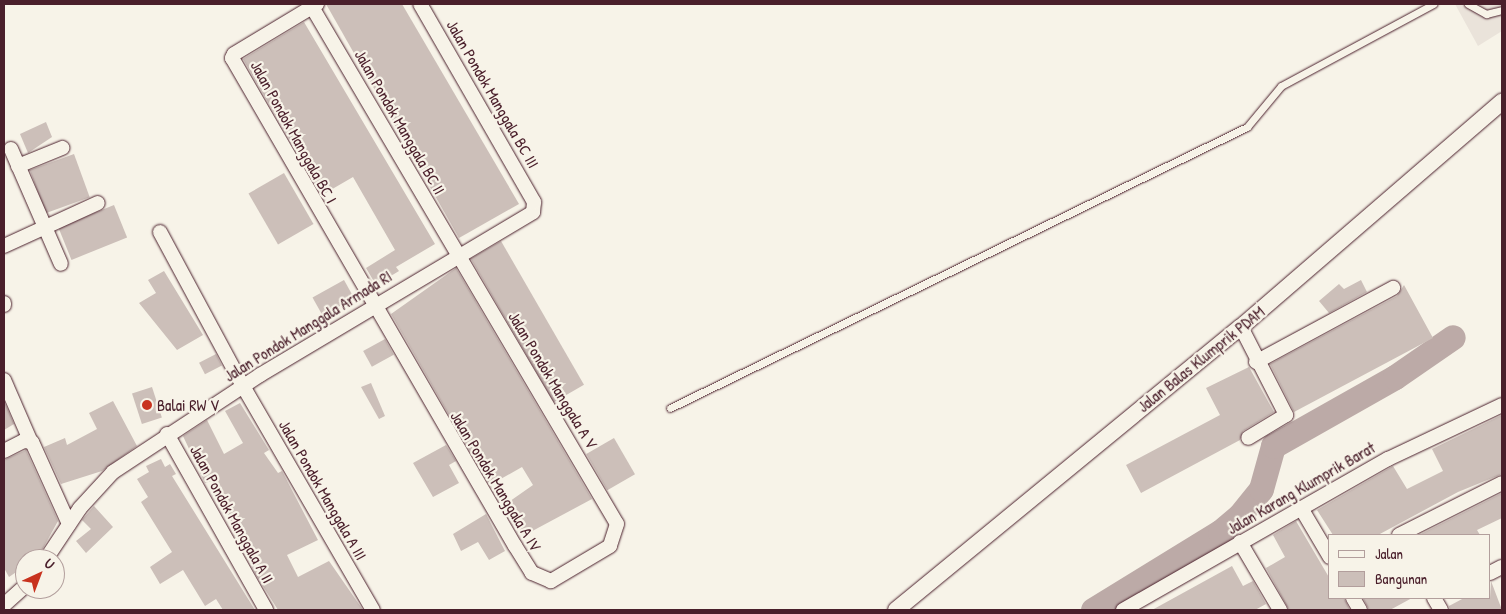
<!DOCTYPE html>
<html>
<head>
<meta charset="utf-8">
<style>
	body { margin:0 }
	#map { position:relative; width:1506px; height:614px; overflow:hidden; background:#f7f3e8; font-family:"Patrick Hand",sans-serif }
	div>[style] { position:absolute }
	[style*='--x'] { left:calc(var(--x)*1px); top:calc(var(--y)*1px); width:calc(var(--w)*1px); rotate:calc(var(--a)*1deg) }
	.built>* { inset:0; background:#eae3da }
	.river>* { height:25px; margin:-12.5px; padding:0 12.5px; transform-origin:12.5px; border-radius:12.5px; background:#bcaaa7 }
	.building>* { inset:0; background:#ccbfb9; transform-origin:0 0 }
	.roads { filter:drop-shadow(0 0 1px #4a1f2b) drop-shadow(0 0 1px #4a1f2b) }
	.service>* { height:7px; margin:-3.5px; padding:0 3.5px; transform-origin:3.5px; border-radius:3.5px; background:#f7f3e8 }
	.minor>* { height:14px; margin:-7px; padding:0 7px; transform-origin:7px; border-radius:7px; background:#f7f3e8 }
	.tertiary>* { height:16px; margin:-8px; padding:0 8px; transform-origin:8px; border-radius:8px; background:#f7f3e8 }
	.dots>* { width:14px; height:14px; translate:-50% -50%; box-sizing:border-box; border:2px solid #f7f3e8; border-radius:50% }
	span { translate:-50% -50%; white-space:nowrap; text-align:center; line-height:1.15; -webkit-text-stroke:4.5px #f7f3e8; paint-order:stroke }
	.street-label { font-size:16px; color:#4a1f2b }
	.poi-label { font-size:16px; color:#4a1f2b }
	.left { translate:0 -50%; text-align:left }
	.frame { position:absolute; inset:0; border:5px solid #4a1f2b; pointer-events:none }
	.legend { position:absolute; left:1328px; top:534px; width:162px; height:65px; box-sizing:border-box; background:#f7f3e8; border:1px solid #b29e9c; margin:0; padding:6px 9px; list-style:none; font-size:15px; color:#4a1f2b }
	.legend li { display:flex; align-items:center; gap:10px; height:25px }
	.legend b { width:25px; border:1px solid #b29e9c }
	.north { position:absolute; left:15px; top:549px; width:50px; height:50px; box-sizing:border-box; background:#f7f3e8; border:1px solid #b29e9c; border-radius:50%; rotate:43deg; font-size:14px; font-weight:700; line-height:20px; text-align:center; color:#4a1f2b }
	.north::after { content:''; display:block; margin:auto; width:18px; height:22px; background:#c8321e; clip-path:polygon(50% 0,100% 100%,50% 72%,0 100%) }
</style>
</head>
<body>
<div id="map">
	<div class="built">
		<div style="clip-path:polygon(1455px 4px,1502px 4px,1502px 31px,1478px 46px)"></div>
	</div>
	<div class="river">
		<div style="--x:1093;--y:610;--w:149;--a:-31.6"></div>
		<div style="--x:1220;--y:532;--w:26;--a:-40"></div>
		<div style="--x:1240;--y:515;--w:33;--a:-51"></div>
		<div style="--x:1261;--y:489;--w:45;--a:-74.4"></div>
		<div style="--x:1273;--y:446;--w:140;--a:-29.5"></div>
		<div style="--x:1395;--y:377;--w:70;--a:-34.6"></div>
	</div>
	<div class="building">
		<div style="clip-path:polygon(326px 4px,402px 4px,519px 204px,459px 238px)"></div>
		<div style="clip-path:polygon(304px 22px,435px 244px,396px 267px,399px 271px,376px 285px,366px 268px,395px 250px,353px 177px,322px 195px,243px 59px)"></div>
		<div style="clip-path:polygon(46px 122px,52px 137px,28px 153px,20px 134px)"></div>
		<div style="left:74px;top:154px;width:46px;height:47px;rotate:70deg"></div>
		<div style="left:284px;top:173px;width:59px;height:41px;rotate:60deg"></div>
		<div style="left:114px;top:205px;width:35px;height:60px;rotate:68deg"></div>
		<div style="left:501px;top:241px;width:166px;height:35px;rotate:60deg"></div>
		<div style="clip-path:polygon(456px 268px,592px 499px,523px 536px,506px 504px,533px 485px,522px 467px,490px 485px,460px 434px,466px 431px,455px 412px,449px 415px,391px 314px)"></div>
		<div style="clip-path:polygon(164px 271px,203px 335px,177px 350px,139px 303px,156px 293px,148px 280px)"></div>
		<div style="left:344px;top:280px;width:21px;height:36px;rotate:61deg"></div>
		<div style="clip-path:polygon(1361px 280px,1367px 292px,1329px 313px,1319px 301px,1339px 284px,1344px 289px)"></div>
		<div style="clip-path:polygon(1404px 285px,1433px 338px,1294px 412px,1270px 364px,1397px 296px)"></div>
		<div style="left:385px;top:339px;width:18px;height:25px;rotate:61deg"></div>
		<div style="left:216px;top:354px;width:13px;height:19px;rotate:63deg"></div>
		<div style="clip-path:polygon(1249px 367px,1274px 412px,1243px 431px,1240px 440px,1141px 493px,1126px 465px,1220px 415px,1206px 388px)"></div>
		<div style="clip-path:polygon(371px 383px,385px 416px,379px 419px,361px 387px)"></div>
		<div style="left:152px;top:387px;width:32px;height:21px;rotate:72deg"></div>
		<div style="clip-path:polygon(4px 401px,14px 424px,4px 430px)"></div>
		<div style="clip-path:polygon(113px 401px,137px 446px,102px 471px,61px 484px,44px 447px,65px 438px,67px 445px,97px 429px,89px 413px)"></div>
		<div style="clip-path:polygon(240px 403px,269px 450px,264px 453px,278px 473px,282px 471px,318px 540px,287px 555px,298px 577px,329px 561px,363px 610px,278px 610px,256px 575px,212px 481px,205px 483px,183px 436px,207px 420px,224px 454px,243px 443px,225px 411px)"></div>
		<div style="clip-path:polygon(1502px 415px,1502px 474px,1458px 492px,1378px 535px,1333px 535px,1317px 510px,1393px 466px,1407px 489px,1443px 471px,1432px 449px)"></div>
		<div style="left:614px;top:438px;width:42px;height:32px;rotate:60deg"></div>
		<div style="clip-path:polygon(446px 445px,456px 461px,449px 465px,459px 483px,433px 497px,413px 463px)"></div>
		<div style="clip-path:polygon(26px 450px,58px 521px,37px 559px,25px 559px,25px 566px,9px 577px,4px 568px,4px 460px)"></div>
		<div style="clip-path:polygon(161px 459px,165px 467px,170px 464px,176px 474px,172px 476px,255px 610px,223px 610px,216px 599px,205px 606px,183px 570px,160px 584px,150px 567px,172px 552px,141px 502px,148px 497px,137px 479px,149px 472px,146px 466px)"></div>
		<div style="clip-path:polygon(1502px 493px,1502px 518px,1477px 530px,1480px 535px,1419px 535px)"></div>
		<div style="clip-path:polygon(94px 506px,113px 527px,86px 553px,76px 541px,91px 529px,82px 520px)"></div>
		<div style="clip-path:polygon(486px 514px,505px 551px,489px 560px,478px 542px,461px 551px,453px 534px)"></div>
		<div style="clip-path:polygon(1296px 521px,1330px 579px,1330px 598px,1344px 598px,1350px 610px,1289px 610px,1266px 568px,1285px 557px,1273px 535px)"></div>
		<div style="clip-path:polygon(1232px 566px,1243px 586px,1253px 581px,1266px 604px,1255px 610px,1152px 610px)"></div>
		<div style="clip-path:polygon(1491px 581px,1502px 610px,1450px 610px,1449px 606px,1464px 598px,1490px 598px)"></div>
		<div style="clip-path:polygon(1363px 598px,1412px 598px,1390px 610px,1369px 610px)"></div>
	</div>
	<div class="roads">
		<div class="service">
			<div style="--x:1468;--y:4;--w:21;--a:29"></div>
			<div style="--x:1486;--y:14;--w:16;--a:-14"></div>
			<div style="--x:670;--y:408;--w:642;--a:-25.97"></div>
			<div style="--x:1247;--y:127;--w:53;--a:-50.3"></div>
			<div style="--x:1281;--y:86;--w:173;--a:-28.3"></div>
		</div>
		<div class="minor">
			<div style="--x:312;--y:7;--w:600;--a:59.46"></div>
			<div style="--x:617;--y:524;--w:23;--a:108"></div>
			<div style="--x:610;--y:546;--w:69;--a:149.3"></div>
			<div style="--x:551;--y:581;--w:21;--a:-157"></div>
			<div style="--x:532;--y:573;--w:32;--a:-122"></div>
			<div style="--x:515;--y:546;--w:564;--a:-120.11"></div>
			<div style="--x:232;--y:58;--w:4;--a:-63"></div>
			<div style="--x:234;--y:54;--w:97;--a:-31.1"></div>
			<div style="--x:11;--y:149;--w:125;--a:66.5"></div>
			<div style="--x:18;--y:166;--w:48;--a:-22.2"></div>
			<div style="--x:160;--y:232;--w:175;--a:61.7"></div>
			<div style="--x:243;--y:386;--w:259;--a:59.9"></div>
			<div style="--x:4;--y:246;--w:103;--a:-24.6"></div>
			<div style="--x:4;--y:303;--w:2;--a:90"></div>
			<div style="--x:1241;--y:327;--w:99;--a:62.9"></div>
			<div style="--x:1286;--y:415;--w:44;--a:148.8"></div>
			<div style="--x:1256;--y:362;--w:156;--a:-28.4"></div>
			<div style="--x:4;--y:380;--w:65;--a:66.6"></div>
			<div style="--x:167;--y:434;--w:202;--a:60.6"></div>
			<div style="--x:4;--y:451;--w:22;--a:-27"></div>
			<div style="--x:24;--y:441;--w:8;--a:7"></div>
			<div style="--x:32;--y:442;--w:90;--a:65.7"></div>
			<div style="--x:1301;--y:508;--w:57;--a:59.4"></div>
			<div style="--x:1399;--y:535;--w:115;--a:-26.8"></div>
			<div style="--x:1240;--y:542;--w:79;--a:59.5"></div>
			<div style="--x:46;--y:559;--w:61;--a:-56.3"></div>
			<div style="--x:80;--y:508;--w:49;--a:-47.5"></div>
			<div style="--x:113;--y:472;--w:176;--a:-33.4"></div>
			<div style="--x:260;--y:375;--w:318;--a:-30.8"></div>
			<div style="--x:533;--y:212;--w:10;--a:-84"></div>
			<div style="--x:534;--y:202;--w:228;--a:-119.9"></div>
			<div style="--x:1490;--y:573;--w:13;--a:-27"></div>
			<div style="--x:1353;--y:598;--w:14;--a:60"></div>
			<div style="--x:1434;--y:598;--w:14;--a:60"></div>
			<div style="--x:4;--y:605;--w:28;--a:-42"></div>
			<div style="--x:1123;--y:610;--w:305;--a:-29.7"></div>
			<div style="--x:1388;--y:459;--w:126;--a:-25.3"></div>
		</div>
		<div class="tertiary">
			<div style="--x:896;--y:610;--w:446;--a:-39.4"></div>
			<div style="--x:1241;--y:327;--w:345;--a:-40.8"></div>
		</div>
	</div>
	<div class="dots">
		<div style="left:147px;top:405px;background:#c8321e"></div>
	</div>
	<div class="street-label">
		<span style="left:493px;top:94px;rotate:60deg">Jalan Pondok Manggala BC III</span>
		<span style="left:400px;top:122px;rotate:60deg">Jalan Pondok Manggala BC II</span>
		<span style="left:294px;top:132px;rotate:61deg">Jalan Pondok Manggala BC I</span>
		<span style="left:308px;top:326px;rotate:-32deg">Jalan Pondok Manggala Armada RI</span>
		<span style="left:1201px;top:359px;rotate:-39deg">Jalan Balas Klumprik PDAM</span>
		<span style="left:553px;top:380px;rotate:59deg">Jalan Pondok Manggala A V</span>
		<span style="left:496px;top:481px;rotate:59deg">Jalan Pondok Manggala A IV</span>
		<span style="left:1301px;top:488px;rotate:-30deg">Jalan Karang Klumprik Barat</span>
		<span style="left:323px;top:490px;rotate:60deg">Jalan Pondok Manggala A III</span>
		<span style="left:232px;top:514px;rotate:61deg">Jalan Pondok Manggala A II</span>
	</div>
	<div class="poi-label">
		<span class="left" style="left:157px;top:405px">Balai RW V</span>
	</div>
	<div class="frame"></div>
	<ul class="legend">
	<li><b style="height:6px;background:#f7f3e8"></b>Jalan</li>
	<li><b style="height:14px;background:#ccbfb9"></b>Bangunan</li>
	</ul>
	<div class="north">U</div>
</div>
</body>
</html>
